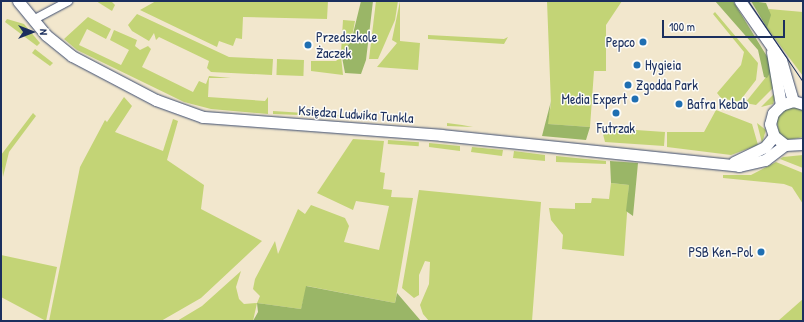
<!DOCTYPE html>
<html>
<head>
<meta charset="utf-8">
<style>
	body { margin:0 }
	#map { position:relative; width:804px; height:322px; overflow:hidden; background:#f2e7cd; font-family:"Patrick Hand",sans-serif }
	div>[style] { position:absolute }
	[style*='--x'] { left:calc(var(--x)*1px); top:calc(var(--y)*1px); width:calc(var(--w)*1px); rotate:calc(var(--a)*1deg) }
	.green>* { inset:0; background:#c3d476; transform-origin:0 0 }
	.forest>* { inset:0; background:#9ab667 }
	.roads { filter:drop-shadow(0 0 1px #3b4b6f) drop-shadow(0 0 1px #3b4b6f) }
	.minor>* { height:8px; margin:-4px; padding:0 4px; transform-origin:4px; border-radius:4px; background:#fff }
	.tertiary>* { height:11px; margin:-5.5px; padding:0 5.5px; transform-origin:5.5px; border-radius:5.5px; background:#fff }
	.tram>* { height:1px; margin:-0.5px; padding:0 0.5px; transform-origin:0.5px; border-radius:0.5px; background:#1b2f5e }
	.dots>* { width:11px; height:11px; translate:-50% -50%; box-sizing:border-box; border:2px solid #fdfcf7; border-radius:50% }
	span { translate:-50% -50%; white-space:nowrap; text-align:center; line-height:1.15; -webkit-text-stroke:3px #fdfcf7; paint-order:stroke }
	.poi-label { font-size:14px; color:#1b2f5e }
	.left { translate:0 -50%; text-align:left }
	.right { translate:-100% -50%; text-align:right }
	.street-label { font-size:14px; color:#1b2f5e }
	.frame { position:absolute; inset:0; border:2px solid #1b2f5e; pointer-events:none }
	.north { position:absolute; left:12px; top:12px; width:40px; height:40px; -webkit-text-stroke:3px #fdfcf7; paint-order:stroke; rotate:90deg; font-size:11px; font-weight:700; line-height:16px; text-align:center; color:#1b2f5e }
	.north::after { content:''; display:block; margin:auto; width:14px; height:18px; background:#1b2f5e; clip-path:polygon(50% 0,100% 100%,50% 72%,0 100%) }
	.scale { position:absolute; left:662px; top:20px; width:123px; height:18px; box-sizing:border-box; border:2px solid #1b2f5e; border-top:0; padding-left:5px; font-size:12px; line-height:14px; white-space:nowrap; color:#1b2f5e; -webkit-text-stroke:3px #fdfcf7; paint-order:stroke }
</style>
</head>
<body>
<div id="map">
	<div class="green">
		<div style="clip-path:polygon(96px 1px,111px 1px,115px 5px,112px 11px)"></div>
		<div style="clip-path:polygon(156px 1px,328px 1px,327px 19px,243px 17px,242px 39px,236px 38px,233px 46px,219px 41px,217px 47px,140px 10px)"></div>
		<div style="clip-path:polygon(376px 1px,398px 1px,395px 20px,378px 59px,369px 59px)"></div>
		<div style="clip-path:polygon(400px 1px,400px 41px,420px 43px,418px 70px,377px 67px,397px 43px,392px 40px)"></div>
		<div style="clip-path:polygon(547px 1px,622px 1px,606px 25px,606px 71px,594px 71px,590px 127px,547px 124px,551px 105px)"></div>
		<div style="clip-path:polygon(769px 9px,803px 12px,803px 76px,767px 28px)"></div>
		<div style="clip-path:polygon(715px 12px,758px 63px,756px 80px,739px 102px,721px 98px,717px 93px,741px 65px,744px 52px,713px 14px)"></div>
		<div style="clip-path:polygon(137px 14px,229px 57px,273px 59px,272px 75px,211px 72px,207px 68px,209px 61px,159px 37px,156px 40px,154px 33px,149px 41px,132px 31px,128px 25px)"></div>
		<div style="clip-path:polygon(88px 17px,111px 29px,106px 39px,87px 29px,79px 45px,121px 65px,129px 50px,110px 40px,114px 30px,137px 40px,135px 46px,140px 50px,148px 46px,151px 49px,142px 67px,193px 92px,199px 81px,206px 84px,209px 76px,231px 78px,209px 78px,208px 97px,265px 101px,268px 97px,268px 114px,211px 109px,184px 102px,77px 50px,64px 39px)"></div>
		<div style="clip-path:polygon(7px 19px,24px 24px,40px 43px,37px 46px,5px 22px)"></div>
		<div style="clip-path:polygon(343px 20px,355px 21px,351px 42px,341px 52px)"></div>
		<div style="clip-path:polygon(428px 35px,504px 39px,508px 37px,504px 44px,428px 39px)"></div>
		<div style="clip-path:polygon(35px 49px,53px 63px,50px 66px,32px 53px)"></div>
		<div style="clip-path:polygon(341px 56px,343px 75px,311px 71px,311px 61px,336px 61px)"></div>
		<div style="left:277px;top:59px;width:27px;height:16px;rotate:2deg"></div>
		<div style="clip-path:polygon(771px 71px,774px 87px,756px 105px,745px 103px)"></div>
		<div style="clip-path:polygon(777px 91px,773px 104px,761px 107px)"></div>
		<div style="clip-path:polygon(124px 97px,132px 106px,115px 132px,163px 151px,173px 119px,178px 121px,167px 160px,204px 185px,201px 209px,262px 241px,201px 298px,161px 321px,49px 321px,80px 167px,105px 120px,107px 122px)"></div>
		<div style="clip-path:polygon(795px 106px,803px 110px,803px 137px,788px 140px,779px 134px,776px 117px,784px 108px)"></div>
		<div style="clip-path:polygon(716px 110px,752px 124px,758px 145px,731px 155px,667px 147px,667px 132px,704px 132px)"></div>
		<div style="clip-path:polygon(273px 111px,351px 116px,353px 117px,273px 114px)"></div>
		<div style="clip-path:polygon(33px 113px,36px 116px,9px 152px,3px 177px,1px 155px)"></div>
		<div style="clip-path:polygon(447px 123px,462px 125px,473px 127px,447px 126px)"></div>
		<div style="clip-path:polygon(757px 123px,766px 130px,762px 143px)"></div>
		<div style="clip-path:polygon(607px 128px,665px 132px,664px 146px,605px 142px,602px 130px)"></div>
		<div style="clip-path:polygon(353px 139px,384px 141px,380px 172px,385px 173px,383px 189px,392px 190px,391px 197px,413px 198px,395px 303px,307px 286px,301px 309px,257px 303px,253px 321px,177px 321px,202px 306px,241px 271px,236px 287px,239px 299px,244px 304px,257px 303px,260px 296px,253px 289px,255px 279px,275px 241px,278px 254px,298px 209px,305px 214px,311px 205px,345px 218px,349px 226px,344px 242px,379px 250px,389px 206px,356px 201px,353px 210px,317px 193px)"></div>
		<div style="left:388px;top:140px;width:31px;height:4px;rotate:4deg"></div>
		<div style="clip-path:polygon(429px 143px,460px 146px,460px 151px,429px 147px)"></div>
		<div style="clip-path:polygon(472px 147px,503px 150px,502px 156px,471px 152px)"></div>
		<div style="clip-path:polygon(514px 151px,545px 155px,545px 161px,513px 158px)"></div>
		<div style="clip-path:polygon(803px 155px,803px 168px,780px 159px,783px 157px)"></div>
		<div style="clip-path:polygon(556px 156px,606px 161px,606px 164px,556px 162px)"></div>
		<div style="clip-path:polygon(776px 162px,803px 173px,803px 204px,792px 187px,784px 184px,723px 178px,723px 175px,751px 175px)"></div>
		<div style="clip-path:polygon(611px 183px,629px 185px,624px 256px,562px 249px,563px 235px,551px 220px,549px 208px,575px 209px,575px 203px,591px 203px,592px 198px,609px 199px)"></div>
		<div style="clip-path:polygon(419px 190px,541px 202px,532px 321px,429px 321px,423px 314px,420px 305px,429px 284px,430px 262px,425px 261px,419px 275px,419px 295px,414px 298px,402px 288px)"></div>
		<div style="clip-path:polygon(1px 255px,57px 267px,46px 321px,1px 297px)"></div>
		<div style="clip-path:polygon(803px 299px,803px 321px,778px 321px)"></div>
	</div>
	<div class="forest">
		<div style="clip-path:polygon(361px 1px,373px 1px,366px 60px,361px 74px,345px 73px,341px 52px,351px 42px)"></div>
		<div style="clip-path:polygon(715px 1px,733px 1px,768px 58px,771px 71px,767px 78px,764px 77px,758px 50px)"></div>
		<div style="clip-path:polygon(751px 1px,766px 3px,771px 15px,767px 28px)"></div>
		<div style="clip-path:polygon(551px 101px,548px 124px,590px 127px,586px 140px,542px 136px)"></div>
		<div style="clip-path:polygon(610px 161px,638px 163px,633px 216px,626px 211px,629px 185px,611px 183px)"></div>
		<div style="clip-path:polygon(306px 286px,395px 303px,397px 293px,421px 321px,253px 321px,258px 312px,257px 303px,301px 309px)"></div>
	</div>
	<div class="roads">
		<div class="minor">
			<div style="--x:33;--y:20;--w:40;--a:-28"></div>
		</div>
		<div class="tertiary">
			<div style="--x:18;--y:1;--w:44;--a:50.5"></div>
			<div style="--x:46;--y:35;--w:33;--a:39"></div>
			<div style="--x:72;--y:56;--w:95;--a:27.6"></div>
			<div style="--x:156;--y:100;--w:50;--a:19.9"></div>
			<div style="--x:203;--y:117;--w:239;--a:4.3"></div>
			<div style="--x:441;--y:135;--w:300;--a:5.9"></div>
			<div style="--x:739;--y:166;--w:27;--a:-13"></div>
			<div style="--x:765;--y:160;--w:25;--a:-37"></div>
			<div style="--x:740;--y:1;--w:72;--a:55.2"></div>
			<div style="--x:781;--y:60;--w:43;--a:73.7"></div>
			<div style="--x:772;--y:52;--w:54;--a:80.4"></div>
			<div style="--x:803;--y:104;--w:10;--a:-163"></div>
			<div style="--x:793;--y:101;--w:13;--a:162"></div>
			<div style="--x:781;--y:105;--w:11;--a:135"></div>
			<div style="--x:773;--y:113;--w:11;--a:105"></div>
			<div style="--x:770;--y:124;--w:13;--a:72"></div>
			<div style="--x:774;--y:136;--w:14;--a:39"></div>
			<div style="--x:785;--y:145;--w:18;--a:-3"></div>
			<div style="--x:734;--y:162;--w:34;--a:-26"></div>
			<div style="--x:765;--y:147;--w:14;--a:-51"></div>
		</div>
	</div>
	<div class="tram">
		<div style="--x:748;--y:1;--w:98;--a:55.8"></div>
	</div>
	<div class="dots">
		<div style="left:643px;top:42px;background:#1f6fb2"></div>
		<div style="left:308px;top:45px;background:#1f6fb2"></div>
		<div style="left:637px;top:65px;background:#1f6fb2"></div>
		<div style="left:628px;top:85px;background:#1f6fb2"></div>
		<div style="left:635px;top:99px;background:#1f6fb2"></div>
		<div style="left:679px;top:104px;background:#1f6fb2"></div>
		<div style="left:616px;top:113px;background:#1f6fb2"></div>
		<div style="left:761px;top:252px;background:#1f6fb2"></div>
	</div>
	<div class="poi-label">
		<span class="left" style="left:316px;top:45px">Przedszkole<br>Żaczek</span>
		<span class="right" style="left:635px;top:42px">Pepco</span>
		<span class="left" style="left:645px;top:65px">Hygieia</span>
		<span class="left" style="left:636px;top:85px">Zgodda Park</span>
		<span class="right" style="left:627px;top:99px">Media Expert</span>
		<span class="left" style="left:687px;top:104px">Bafra Kebab</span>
		<span style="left:616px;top:128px">Futrzak</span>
		<span class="right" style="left:753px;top:252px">PSB Ken-Pol</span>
	</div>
	<div class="street-label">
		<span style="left:356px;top:114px;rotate:4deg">Księdza Ludwika Tunkla</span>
	</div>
	<div class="frame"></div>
	<div class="north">N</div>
	<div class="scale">100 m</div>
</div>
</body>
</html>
